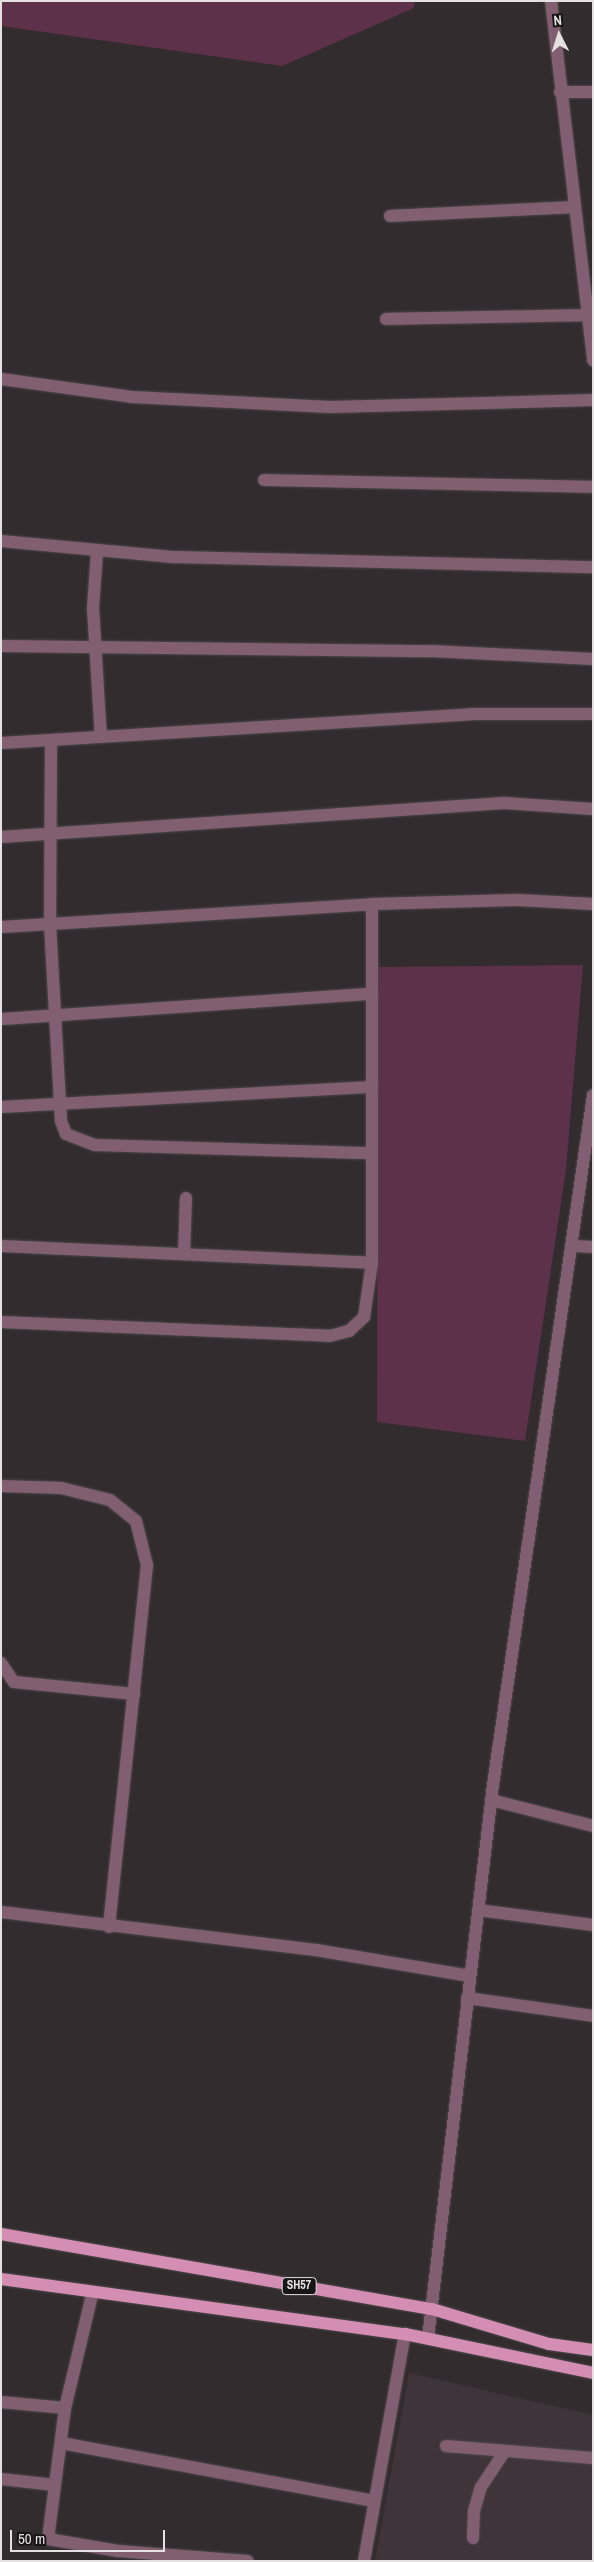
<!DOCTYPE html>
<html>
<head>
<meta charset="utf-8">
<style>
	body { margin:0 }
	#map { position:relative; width:594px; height:2562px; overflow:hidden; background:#322c2f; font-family:"Archivo Narrow",sans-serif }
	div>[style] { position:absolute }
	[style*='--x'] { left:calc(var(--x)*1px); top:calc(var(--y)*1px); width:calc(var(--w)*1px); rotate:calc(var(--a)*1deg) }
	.built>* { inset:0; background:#3f3439 }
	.green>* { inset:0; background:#5c3149 }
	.roads { filter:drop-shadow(0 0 1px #4f494c) drop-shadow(0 0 1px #4f494c) }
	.lane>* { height:12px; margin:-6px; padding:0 6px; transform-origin:6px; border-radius:6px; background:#815f71 }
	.street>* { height:12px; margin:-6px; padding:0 6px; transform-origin:6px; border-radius:6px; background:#815f71 }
	.primary>* { height:12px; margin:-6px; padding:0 6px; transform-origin:6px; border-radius:6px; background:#d48eb4 }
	span { translate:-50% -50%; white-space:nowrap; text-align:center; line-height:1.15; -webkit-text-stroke:4px #181516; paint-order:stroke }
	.shield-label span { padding:1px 4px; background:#181516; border:1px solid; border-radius:4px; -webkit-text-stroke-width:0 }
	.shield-label { font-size:12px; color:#e5e1e3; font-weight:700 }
	.frame { position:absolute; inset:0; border:2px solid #e5e1e3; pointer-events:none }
	.north { position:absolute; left:534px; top:10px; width:50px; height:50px; -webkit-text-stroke:4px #181516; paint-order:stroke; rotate:355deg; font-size:14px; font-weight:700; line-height:20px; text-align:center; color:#e5e1e3 }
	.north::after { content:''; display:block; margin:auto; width:18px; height:22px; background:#e5e1e3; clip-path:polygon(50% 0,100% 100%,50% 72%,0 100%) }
	.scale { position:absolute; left:10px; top:2530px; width:155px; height:22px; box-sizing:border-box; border:2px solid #e5e1e3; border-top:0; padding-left:6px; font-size:15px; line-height:18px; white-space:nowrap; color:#e5e1e3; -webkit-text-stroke:4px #181516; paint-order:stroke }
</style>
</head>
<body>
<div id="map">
	<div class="built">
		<div style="clip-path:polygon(409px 2373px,593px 2415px,593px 2561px,375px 2561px)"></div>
	</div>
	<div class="green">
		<div style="clip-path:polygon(1px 1px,415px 1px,414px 8px,282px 66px,1px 26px)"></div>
		<div style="clip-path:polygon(583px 965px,566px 1170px,525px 1441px,377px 1422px,378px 967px)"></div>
	</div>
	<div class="roads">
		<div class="lane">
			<div style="--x:574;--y:1246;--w:19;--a:3"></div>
			<div style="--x:446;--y:2446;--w:147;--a:4.7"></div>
			<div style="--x:473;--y:2538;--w:27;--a:-88"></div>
			<div style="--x:474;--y:2511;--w:25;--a:-74"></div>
			<div style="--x:481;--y:2487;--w:43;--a:-56.3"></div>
		</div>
		<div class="street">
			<div style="--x:551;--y:1;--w:362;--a:83.3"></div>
			<div style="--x:560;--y:92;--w:33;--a:0"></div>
			<div style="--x:390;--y:216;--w:184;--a:-2.8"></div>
			<div style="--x:386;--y:319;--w:201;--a:-1.1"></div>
			<div style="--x:1;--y:379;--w:132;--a:7.8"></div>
			<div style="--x:132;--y:397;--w:198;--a:2.9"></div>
			<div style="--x:330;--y:407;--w:263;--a:-1.5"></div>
			<div style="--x:264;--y:480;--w:329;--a:1.2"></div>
			<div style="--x:1;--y:541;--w:175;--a:5.3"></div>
			<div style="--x:175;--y:557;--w:418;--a:1.4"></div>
			<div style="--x:97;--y:552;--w:56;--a:94.1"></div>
			<div style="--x:93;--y:608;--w:129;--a:86.5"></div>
			<div style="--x:1;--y:646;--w:430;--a:0.7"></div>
			<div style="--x:431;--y:651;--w:162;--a:2.8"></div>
			<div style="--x:51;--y:740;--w:184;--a:90.3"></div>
			<div style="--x:50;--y:924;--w:197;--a:86.8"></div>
			<div style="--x:61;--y:1121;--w:14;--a:69"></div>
			<div style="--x:66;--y:1134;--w:31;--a:21"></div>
			<div style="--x:95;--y:1145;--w:277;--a:1.7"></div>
			<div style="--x:1;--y:743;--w:472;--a:-3.5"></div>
			<div style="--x:472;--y:714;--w:121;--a:0"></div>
			<div style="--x:1;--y:837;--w:504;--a:-3.87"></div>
			<div style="--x:504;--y:803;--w:89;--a:3.9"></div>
			<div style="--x:1;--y:927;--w:372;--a:-3.5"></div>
			<div style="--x:372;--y:904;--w:146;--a:-1.6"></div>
			<div style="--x:518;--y:900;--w:75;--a:3.1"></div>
			<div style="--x:1;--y:1019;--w:372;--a:-3.9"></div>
			<div style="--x:1;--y:1107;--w:372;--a:-3.1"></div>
			<div style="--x:1;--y:1246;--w:371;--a:2.6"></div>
			<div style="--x:184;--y:1254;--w:56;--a:-88"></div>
			<div style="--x:1;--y:1322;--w:329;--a:2.4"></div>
			<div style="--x:330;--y:1336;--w:20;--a:-15"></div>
			<div style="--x:349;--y:1331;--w:21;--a:-43"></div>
			<div style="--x:364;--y:1317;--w:55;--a:-81.6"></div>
			<div style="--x:372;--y:1263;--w:359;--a:-90"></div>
			<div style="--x:1;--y:1486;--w:60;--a:1.9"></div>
			<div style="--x:61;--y:1488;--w:50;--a:13.8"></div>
			<div style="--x:110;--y:1500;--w:33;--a:39"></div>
			<div style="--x:136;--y:1521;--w:45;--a:76"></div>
			<div style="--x:147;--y:1565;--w:364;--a:96"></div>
			<div style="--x:1;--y:1663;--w:23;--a:56"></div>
			<div style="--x:14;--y:1682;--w:121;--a:5.7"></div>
			<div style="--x:491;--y:1800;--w:105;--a:14.3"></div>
			<div style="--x:478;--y:1910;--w:116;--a:7.4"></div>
			<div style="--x:1;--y:1912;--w:317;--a:6.9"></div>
			<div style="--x:316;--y:1950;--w:156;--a:9.6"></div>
			<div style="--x:467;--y:1998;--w:127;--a:8.1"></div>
			<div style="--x:92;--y:2295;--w:116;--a:103.4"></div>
			<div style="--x:65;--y:2408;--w:132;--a:97.4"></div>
			<div style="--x:48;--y:2539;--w:71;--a:9.7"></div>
			<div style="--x:118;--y:2551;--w:130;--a:4.4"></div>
			<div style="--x:428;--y:2338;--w:557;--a:-83.3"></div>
			<div style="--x:493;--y:1785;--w:697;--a:-81.75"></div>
			<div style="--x:1;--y:2402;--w:64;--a:5.4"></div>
			<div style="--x:61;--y:2443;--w:317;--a:10.5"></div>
			<div style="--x:1;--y:2479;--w:54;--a:6.3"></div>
			<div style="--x:364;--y:2561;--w:231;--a:-79.8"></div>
		</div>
		<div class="primary">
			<div style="--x:1;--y:2234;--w:437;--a:9.9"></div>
			<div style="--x:432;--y:2309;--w:122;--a:16.7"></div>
			<div style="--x:549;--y:2344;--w:44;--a:7.8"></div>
			<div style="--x:1;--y:2279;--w:408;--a:7.8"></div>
			<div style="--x:405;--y:2334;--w:192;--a:11.7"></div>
		</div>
	</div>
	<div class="shield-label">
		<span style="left:299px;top:2286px">SH57</span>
	</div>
	<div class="frame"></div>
	<div class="north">N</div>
	<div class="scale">50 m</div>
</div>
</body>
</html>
